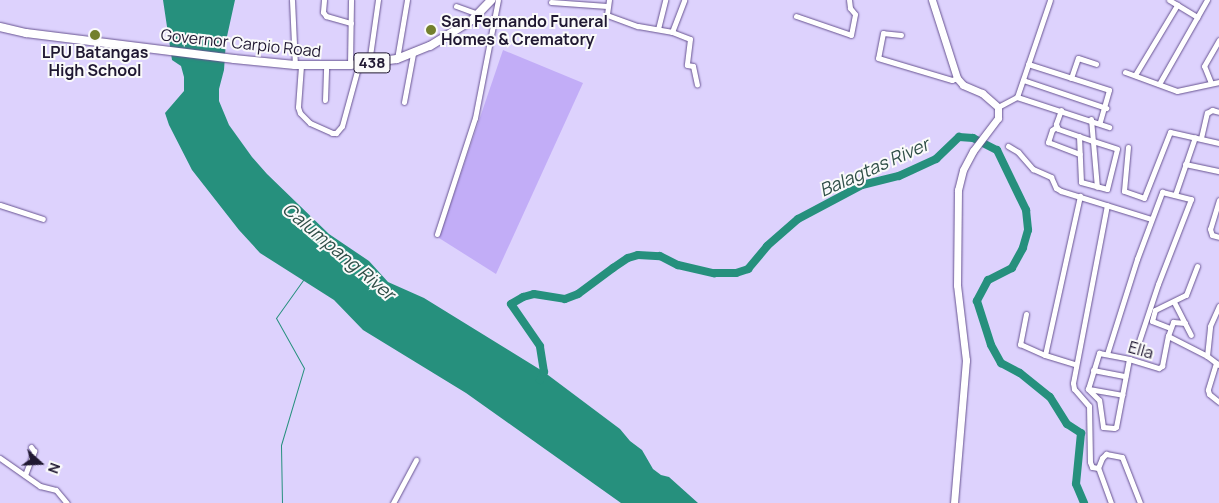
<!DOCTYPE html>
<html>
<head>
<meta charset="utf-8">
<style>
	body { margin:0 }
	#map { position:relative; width:1219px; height:503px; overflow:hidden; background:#ddd2fd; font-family:Manrope,sans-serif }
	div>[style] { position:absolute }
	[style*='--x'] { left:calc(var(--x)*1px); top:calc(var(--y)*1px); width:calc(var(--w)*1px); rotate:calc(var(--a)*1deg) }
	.green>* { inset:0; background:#c2adf7 }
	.water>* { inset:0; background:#26907d }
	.stream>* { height:1px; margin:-0.5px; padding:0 0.5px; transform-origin:0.5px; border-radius:0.5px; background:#26907d }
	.river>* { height:8px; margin:-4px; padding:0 4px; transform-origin:4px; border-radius:4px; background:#26907d }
	.roads { filter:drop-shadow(0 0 1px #675391) drop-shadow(0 0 1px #675391) }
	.street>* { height:5px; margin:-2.5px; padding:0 2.5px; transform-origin:2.5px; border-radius:2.5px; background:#fff }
	.secondary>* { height:7px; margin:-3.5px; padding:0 3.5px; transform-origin:3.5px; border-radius:3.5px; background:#fff }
	.primary>* { height:8px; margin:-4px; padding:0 4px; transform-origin:4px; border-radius:4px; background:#fff }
	.dots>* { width:14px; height:14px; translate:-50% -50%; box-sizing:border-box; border:2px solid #fafafa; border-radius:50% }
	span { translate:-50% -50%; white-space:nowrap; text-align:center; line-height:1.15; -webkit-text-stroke:4px #fafafa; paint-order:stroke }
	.shield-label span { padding:1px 4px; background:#fafafa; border:1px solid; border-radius:4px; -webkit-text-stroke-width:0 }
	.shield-label { font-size:15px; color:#201832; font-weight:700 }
	.poi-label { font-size:16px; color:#201832; font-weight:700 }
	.left { translate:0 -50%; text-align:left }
	.street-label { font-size:16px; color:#201832 }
	.water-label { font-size:18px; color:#2f4e47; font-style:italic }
	.north { position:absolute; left:15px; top:438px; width:50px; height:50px; -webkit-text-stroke:4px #fafafa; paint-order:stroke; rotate:110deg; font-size:14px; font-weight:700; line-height:20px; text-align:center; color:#201832 }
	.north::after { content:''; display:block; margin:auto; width:18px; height:22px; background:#201832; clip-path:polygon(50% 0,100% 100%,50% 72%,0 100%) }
</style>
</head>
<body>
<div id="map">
	<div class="green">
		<div style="clip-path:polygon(503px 50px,583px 83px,496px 274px,439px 238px)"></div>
	</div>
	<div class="water">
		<div style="clip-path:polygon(163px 0,235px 0,226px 41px,224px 70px,219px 89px,219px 101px,229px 125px,252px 157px,267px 174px,329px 234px,369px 261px,388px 282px,424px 298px,544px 372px,620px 429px,630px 441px,642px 450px,653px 469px,661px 475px,669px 477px,698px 503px,621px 503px,466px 393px,363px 330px,334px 300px,260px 253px,239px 230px,192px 170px,169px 125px,165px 113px,184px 91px,184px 77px,181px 66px,172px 60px)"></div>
	</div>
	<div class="stream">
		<div style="--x:282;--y:503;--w:58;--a:-91"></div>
		<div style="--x:281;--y:445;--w:80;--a:-73.4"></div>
		<div style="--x:304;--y:368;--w:57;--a:-119.2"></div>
		<div style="--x:276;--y:318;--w:47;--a:-54.6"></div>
	</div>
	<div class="river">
		<div style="--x:540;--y:380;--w:9;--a:-63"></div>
		<div style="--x:544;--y:372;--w:26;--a:-99"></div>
		<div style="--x:540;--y:346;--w:51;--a:-124.6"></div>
		<div style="--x:511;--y:304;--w:14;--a:-30"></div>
		<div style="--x:523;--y:297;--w:11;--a:-15"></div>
		<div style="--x:534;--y:294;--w:31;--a:9"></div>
		<div style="--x:565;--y:299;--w:14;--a:-21"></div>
		<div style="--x:578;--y:294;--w:44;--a:-36.6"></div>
		<div style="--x:613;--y:268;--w:18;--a:-34"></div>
		<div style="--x:628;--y:258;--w:10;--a:-17"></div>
		<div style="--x:638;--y:255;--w:22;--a:3"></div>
		<div style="--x:660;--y:256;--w:20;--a:27"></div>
		<div style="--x:678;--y:265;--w:37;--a:13"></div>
		<div style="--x:714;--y:273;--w:22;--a:0"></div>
		<div style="--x:736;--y:273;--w:13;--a:-18"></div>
		<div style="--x:748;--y:269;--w:30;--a:-50"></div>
		<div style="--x:767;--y:246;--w:41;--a:-41.1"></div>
		<div style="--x:798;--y:219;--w:72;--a:-28"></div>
		<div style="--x:862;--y:185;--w:38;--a:-14"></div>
		<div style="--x:899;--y:176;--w:41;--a:-24.7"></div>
		<div style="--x:936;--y:159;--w:32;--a:-44"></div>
		<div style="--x:959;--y:137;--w:14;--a:4"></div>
		<div style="--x:973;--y:138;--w:27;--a:27"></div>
		<div style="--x:997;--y:150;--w:67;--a:64.2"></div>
		<div style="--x:1026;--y:210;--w:20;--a:84"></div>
		<div style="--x:1028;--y:230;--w:19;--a:106"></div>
		<div style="--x:1023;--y:248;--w:23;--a:119"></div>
		<div style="--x:1012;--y:268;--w:27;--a:153"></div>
		<div style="--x:988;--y:280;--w:24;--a:118"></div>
		<div style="--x:977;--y:301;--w:46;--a:72.3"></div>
		<div style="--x:991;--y:345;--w:21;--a:61"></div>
		<div style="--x:1001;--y:363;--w:21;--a:28"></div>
		<div style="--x:1020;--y:373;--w:38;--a:39"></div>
		<div style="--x:1050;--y:397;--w:32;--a:58"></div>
		<div style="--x:1067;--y:424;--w:17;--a:33"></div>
		<div style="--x:1081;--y:433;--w:51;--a:95.6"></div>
		<div style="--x:1076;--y:484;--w:21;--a:67"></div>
	</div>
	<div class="roads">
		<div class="street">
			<div style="--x:292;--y:0;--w:65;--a:87.4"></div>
			<div style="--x:324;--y:0;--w:12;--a:95"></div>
			<div style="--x:323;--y:12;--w:5;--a:53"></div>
			<div style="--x:326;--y:16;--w:26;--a:16"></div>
			<div style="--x:609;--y:0;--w:15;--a:98"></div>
			<div style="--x:607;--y:15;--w:33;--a:20"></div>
			<div style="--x:638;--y:26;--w:35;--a:10"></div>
			<div style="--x:672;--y:32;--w:19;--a:21"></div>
			<div style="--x:690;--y:39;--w:26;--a:97"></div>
			<div style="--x:687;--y:65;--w:6;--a:9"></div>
			<div style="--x:693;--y:66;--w:19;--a:78"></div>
			<div style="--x:1169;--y:0;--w:33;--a:31"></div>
			<div style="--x:551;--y:2;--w:56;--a:4.1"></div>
			<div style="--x:456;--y:6;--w:23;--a:20"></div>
			<div style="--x:796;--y:16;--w:58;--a:19.1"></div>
			<div style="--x:851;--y:35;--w:21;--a:-79"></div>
			<div style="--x:855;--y:14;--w:8;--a:-130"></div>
			<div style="--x:850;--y:8;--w:8;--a:-97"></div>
			<div style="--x:658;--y:29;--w:30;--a:-76"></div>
			<div style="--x:672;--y:32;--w:34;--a:-69"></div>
			<div style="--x:901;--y:35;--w:18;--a:-174"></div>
			<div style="--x:883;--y:33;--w:25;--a:101"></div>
			<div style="--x:878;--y:58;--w:77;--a:16.6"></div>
			<div style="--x:952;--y:80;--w:5;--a:-22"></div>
			<div style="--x:397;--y:59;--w:60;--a:-80.4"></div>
			<div style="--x:369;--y:63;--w:64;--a:-81.9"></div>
			<div style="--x:1028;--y:64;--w:85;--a:17.8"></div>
			<div style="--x:1109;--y:90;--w:33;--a:106"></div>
			<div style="--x:350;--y:65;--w:65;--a:-89.1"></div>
			<div style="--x:301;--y:66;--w:41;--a:94.2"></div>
			<div style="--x:298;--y:107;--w:6;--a:72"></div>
			<div style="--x:300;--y:113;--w:14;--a:45"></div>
			<div style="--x:310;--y:123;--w:24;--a:24"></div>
			<div style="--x:332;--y:133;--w:4;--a:0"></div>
			<div style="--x:336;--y:133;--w:9;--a:-49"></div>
			<div style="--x:342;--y:126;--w:64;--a:-74.7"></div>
			<div style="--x:1125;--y:72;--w:55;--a:20.1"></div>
			<div style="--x:1177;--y:91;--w:43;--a:-12.1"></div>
			<div style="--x:1135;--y:75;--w:82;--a:-59"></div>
			<div style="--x:1071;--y:78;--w:21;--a:-71"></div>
			<div style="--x:1078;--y:58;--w:19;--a:18"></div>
			<div style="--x:1023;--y:80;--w:88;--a:18.6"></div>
			<div style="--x:1211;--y:83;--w:18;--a:-112"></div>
			<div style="--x:1204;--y:66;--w:30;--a:-60"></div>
			<div style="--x:1159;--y:84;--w:97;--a:-60.3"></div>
			<div style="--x:1017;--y:97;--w:102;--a:-71.2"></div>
			<div style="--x:325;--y:100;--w:34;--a:-88"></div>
			<div style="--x:404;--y:102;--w:49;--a:-79.4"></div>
			<div style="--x:998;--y:107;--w:21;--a:-28"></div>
			<div style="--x:1017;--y:97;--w:97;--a:18.1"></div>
			<div style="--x:1061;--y:110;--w:15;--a:110"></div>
			<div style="--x:1056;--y:124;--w:5;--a:68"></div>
			<div style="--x:1058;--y:129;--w:37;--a:19"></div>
			<div style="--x:1093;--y:141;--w:25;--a:18"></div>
			<div style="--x:1117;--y:149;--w:41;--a:104"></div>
			<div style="--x:1107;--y:189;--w:27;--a:-165"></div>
			<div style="--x:1081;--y:182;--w:46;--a:-92.5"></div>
			<div style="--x:1091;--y:119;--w:68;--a:85"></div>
			<div style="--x:1056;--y:127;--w:5;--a:143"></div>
			<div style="--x:1052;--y:130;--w:13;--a:108"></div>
			<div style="--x:1048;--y:142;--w:34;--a:21"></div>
			<div style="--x:1201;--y:138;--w:26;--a:-77"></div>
			<div style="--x:1207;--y:113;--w:6;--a:-31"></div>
			<div style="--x:1212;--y:110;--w:7;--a:16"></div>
			<div style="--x:1008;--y:146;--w:12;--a:31"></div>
			<div style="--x:1018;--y:152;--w:23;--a:49"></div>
			<div style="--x:1033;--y:169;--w:20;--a:24"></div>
			<div style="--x:1051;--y:177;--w:12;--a:66"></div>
			<div style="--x:1056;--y:188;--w:6;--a:31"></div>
			<div style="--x:1061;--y:191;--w:94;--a:17.3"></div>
			<div style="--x:1128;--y:147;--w:44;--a:95.2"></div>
			<div style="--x:1124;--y:191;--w:21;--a:19"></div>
			<div style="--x:1144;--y:198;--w:71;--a:-68.5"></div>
			<div style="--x:1170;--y:132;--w:50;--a:12.7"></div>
			<div style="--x:1185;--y:164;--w:35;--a:12"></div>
			<div style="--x:1175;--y:195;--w:61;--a:-71"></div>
			<div style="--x:1219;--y:200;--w:30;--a:107"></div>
			<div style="--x:1210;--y:229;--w:6;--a:72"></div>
			<div style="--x:1212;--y:235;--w:7;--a:16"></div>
			<div style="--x:0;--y:205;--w:45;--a:18"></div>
			<div style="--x:437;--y:234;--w:122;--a:-71.9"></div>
			<div style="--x:475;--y:118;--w:120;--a:-79"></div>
			<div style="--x:1174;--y:302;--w:37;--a:63"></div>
			<div style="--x:1026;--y:314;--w:31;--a:101"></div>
			<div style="--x:1020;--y:344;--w:27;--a:24"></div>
			<div style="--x:1045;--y:355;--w:31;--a:17"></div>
			<div style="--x:1170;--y:328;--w:19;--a:-159"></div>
			<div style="--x:1152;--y:321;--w:11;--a:-75"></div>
			<div style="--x:1155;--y:310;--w:34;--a:-26"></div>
			<div style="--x:1186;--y:295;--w:31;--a:-69"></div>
			<div style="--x:1168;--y:336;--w:15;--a:-70"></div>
			<div style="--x:1173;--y:322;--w:12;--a:5"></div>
			<div style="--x:1107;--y:354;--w:100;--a:-72.5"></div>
			<div style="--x:1137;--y:259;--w:72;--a:-69.5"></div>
			<div style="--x:1162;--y:192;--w:30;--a:14"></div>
			<div style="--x:1191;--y:199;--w:91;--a:111.2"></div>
			<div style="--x:1158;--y:284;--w:66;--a:108.4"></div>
			<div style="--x:1045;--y:355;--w:163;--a:-77.6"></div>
			<div style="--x:1207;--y:356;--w:30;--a:-84"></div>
			<div style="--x:1210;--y:326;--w:22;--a:-66"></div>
			<div style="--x:1129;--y:359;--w:69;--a:100.8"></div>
			<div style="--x:1116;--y:427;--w:2;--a:153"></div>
			<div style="--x:1114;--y:428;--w:11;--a:-175"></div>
			<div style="--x:1103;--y:427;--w:27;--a:-98"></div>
			<div style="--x:1099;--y:400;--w:16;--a:-135"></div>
			<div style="--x:1088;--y:389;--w:38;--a:-73"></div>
			<div style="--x:1099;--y:353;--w:31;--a:11"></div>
			<div style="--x:1129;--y:359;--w:31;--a:17"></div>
			<div style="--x:1159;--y:368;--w:4;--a:-34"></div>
			<div style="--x:1162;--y:366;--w:31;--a:-79"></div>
			<div style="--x:1168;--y:336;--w:44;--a:27.1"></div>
			<div style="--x:1207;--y:356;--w:15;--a:37"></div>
			<div style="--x:1216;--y:363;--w:28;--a:107"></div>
			<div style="--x:1208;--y:390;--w:4;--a:76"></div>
			<div style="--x:1209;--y:394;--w:13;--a:39"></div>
			<div style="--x:1093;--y:370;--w:33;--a:11"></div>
			<div style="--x:1089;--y:389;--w:34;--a:10"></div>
			<div style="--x:0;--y:458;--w:49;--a:35"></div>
			<div style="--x:40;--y:486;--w:16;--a:14"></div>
			<div style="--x:56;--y:490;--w:17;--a:50"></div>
			<div style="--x:1098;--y:468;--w:6;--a:-171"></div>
			<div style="--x:1092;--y:467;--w:5;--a:-112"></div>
			<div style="--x:1090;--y:462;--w:56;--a:-91"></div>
			<div style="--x:1089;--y:406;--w:23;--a:-131"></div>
			<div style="--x:1074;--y:389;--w:6;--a:-99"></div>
			<div style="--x:1073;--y:383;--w:181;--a:-79.2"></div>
			<div style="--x:25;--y:475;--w:26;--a:-69"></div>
			<div style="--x:34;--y:451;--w:5;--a:-127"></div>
			<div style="--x:393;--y:503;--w:49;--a:-61.9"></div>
			<div style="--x:1111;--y:503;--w:37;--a:-110"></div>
			<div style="--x:1098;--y:468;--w:11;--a:-68"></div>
			<div style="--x:1102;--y:458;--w:6;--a:-45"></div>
			<div style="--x:1106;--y:454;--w:16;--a:11"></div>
			<div style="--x:1122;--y:457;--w:49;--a:68.6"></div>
		</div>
		<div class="secondary">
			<div style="--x:932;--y:0;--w:82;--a:72.2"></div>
			<div style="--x:957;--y:78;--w:9;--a:49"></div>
			<div style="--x:963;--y:85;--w:21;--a:23"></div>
			<div style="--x:982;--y:93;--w:21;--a:41"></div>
			<div style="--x:998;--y:107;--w:11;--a:90"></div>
			<div style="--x:998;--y:118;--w:41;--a:127.1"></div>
			<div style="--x:973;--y:151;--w:21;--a:118"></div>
			<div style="--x:963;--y:170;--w:21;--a:104"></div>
			<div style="--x:958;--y:190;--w:95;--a:90.6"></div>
			<div style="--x:957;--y:285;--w:76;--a:83.2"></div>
			<div style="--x:966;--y:360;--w:144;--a:94.8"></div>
		</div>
		<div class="primary">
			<div style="--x:0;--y:27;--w:27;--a:13"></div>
			<div style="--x:26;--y:33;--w:210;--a:7.1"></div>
			<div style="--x:234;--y:59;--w:61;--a:5.6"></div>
			<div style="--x:295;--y:65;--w:55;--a:0"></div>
			<div style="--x:350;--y:65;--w:47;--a:-7.3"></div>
			<div style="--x:397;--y:59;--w:35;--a:-22"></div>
			<div style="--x:430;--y:46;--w:49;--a:-31.8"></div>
			<div style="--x:472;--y:20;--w:28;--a:-46"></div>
		</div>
	</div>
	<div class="dots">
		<div style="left:431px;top:30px;background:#73802d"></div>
		<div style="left:95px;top:35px;background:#73802d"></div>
	</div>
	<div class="shield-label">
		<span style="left:372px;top:63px">438</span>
	</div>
	<div class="poi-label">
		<span class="left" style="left:441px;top:30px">San Fernando Funeral<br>Homes &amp; Crematory</span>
		<span style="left:95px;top:61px">LPU Batangas<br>High School</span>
	</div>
	<div class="street-label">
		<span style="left:241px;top:43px;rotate:6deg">Governor Carpio Road</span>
		<span style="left:1141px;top:350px;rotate:16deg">Ella</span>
	</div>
	<div class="water-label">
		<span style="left:874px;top:167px;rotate:-24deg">Balagtas River</span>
		<span style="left:339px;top:251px;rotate:40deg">Calumpang River</span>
	</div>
	<div class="north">N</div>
</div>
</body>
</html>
